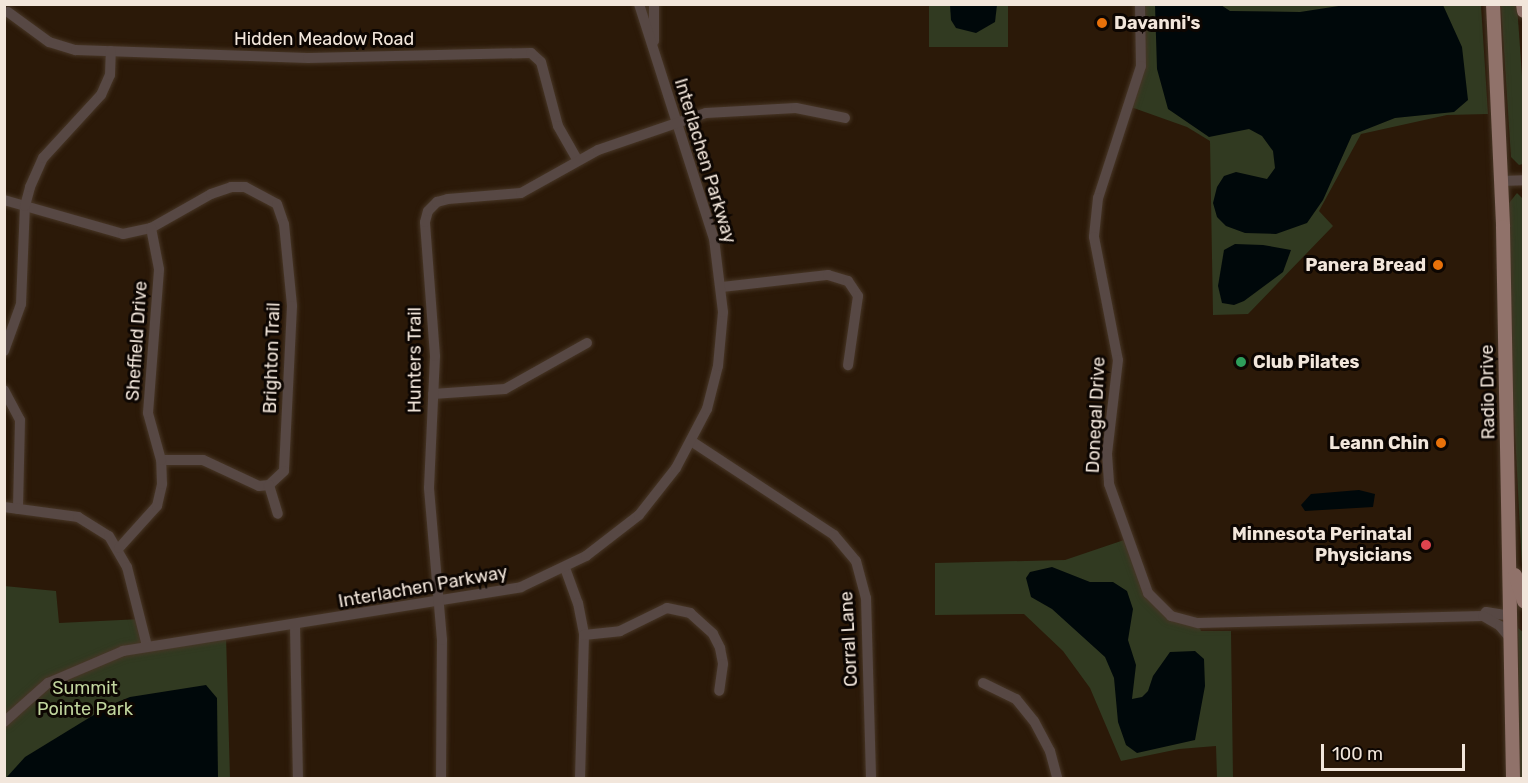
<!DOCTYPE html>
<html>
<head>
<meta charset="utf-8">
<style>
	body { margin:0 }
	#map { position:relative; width:1528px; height:783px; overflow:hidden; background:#2b1908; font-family:Rubik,sans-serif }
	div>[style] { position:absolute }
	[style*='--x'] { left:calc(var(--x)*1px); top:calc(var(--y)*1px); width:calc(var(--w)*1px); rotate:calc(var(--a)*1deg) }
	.green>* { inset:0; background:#313a21; transform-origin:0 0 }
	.water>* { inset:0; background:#00080a }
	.roads { filter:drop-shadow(0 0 2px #473626) drop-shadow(0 0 2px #473626) }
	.minor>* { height:10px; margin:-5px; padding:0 5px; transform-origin:5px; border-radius:5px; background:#574844 }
	.major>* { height:14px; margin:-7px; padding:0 7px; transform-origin:7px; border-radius:7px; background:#90726a }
	.dots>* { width:16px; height:16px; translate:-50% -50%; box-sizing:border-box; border:3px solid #0d0602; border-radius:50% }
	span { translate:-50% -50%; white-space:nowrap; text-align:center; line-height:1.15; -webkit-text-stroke:6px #0d0602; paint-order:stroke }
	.poi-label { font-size:18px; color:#f2e6db; font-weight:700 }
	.left { translate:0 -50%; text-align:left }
	.right { translate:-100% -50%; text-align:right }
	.street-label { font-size:18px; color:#f2e6db }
	.park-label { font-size:18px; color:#c1d59e }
	.frame { position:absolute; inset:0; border:6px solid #f2e6db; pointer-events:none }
	.scale { position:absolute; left:1321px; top:744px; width:144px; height:27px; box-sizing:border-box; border:3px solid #f2e6db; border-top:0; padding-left:8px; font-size:18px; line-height:21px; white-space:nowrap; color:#f2e6db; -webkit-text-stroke:4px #0d0602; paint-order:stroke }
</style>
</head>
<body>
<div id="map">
	<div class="green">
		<div style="left:929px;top:5px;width:79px;height:42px"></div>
		<div style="clip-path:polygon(1140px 5px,1481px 5px,1488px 114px,1447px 115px,1361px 134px,1319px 211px,1333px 226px,1248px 314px,1213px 315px,1210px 141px,1187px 127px,1128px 106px,1135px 85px)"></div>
		<div style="clip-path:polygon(1501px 5px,1517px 5px,1524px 104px,1523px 164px,1519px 165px,1511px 157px)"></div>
		<div style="clip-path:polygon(1517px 193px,1524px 200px,1523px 587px,1513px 395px,1509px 203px)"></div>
		<div style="clip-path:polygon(1127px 539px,1154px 602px,1198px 623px,1201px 631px,1231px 631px,1233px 778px,1217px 778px,1216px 746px,1179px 749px,1121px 761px,1090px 688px,1063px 651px,1024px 614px,935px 615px,935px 563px,1065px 560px)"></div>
		<div style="clip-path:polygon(4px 586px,56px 591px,59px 623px,141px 619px,147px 646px,226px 635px,230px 778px,5px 778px)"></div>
		<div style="clip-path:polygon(1518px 628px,1524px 633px,1523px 778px,1520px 778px)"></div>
	</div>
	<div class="water">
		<div style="clip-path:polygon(950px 5px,997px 5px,995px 22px,976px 33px,956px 28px,951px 20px)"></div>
		<div style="clip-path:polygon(1155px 5px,1221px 5px,1230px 11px,1300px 12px,1345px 5px,1443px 5px,1462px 47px,1468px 100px,1454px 112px,1395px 118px,1352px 135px,1323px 200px,1307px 223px,1276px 234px,1245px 233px,1226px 226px,1217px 217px,1213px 203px,1217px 187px,1224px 176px,1236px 172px,1267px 179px,1275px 168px,1273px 151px,1262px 136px,1249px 129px,1209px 137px,1168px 109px,1157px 69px)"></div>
		<div style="clip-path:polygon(1263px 245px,1291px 250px,1283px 272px,1244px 301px,1234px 305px,1222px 303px,1218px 286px,1224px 250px,1235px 244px)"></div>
		<div style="clip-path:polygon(1359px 490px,1375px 494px,1373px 507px,1305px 511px,1301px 505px,1311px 494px)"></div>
		<div style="clip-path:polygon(1052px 567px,1090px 582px,1113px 582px,1127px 591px,1133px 609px,1128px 640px,1136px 665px,1132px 699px,1142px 697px,1148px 691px,1153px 676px,1170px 652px,1195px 651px,1204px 659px,1205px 686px,1195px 740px,1137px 753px,1126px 745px,1118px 722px,1114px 678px,1105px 657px,1052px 609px,1031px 597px,1026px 578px,1030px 572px)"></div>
		<div style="clip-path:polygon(206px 685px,217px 698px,218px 778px,6px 778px,25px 757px,110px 705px,130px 697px)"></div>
	</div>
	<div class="roads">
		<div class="minor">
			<div style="--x:654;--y:4;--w:37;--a:90"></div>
			<div style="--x:1140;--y:4;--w:62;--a:89.1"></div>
			<div style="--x:1141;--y:66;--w:139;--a:108"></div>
			<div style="--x:1098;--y:198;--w:39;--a:96"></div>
			<div style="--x:1094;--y:237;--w:125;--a:79"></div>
			<div style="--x:1118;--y:360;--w:95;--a:96.7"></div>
			<div style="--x:1107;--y:454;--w:30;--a:86"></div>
			<div style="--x:1109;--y:484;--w:116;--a:70.3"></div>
			<div style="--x:1148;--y:593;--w:33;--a:45"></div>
			<div style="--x:1171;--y:616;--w:28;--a:15"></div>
			<div style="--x:1198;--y:623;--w:285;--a:-1.4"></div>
			<div style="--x:1483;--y:616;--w:5;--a:-53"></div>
			<div style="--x:1486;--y:612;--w:24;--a:9"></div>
			<div style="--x:8;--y:12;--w:51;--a:36.2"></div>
			<div style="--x:49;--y:42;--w:28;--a:17"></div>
			<div style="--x:76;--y:50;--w:232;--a:2"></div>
			<div style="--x:308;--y:58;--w:223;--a:-1.3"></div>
			<div style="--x:531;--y:53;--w:13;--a:42"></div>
			<div style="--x:541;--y:62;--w:66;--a:75.1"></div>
			<div style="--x:558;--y:126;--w:40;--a:60.3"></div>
			<div style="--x:1501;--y:181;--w:23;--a:-2"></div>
			<div style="--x:4;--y:200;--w:124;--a:15.9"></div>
			<div style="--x:123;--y:234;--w:29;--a:-12"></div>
			<div style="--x:151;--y:228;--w:69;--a:-29.5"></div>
			<div style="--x:211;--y:194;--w:21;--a:-19"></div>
			<div style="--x:231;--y:187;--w:14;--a:0"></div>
			<div style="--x:245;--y:187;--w:36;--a:28"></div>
			<div style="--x:277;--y:204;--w:21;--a:71"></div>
			<div style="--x:284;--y:224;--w:82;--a:84.4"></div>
			<div style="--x:292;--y:306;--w:165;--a:92.8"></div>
			<div style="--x:284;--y:471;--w:21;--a:137"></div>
			<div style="--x:269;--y:485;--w:10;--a:174"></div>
			<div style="--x:259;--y:486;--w:62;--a:-155.1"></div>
			<div style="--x:203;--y:460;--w:42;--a:180"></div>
			<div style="--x:722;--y:287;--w:107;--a:-6.5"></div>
			<div style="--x:828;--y:275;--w:21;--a:17"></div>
			<div style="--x:848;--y:281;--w:18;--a:56"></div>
			<div style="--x:858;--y:296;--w:70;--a:98.2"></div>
			<div style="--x:4;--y:351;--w:50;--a:-70.1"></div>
			<div style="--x:21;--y:304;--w:98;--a:-87.7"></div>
			<div style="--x:25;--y:206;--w:20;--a:-75"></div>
			<div style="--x:30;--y:187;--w:32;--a:-66"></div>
			<div style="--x:43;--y:158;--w:86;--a:-47.4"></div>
			<div style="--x:101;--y:95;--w:22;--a:-66"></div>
			<div style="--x:110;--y:75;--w:24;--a:-88"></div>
			<div style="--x:4;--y:390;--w:34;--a:62"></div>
			<div style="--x:20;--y:420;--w:89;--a:91.3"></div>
			<div style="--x:433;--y:394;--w:72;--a:-4"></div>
			<div style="--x:505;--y:389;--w:94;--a:-29.3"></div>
			<div style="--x:691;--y:441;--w:171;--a:33.3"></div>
			<div style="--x:834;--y:535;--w:34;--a:50"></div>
			<div style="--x:856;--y:561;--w:38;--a:75"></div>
			<div style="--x:866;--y:598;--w:180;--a:88.4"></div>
			<div style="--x:269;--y:485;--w:30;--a:73"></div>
			<div style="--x:4;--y:507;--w:75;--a:7.7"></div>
			<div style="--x:78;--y:517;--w:36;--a:32"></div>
			<div style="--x:109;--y:536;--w:36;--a:60"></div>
			<div style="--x:127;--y:567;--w:81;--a:75.8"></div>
			<div style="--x:119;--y:548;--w:57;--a:-47.9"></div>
			<div style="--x:157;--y:506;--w:23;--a:-77"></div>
			<div style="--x:162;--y:484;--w:24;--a:-92"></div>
			<div style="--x:161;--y:460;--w:49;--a:-105.5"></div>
			<div style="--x:148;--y:413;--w:144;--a:-85.6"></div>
			<div style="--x:159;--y:269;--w:42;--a:-101"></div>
			<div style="--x:565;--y:568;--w:37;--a:70"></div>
			<div style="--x:578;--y:603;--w:33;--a:79"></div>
			<div style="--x:584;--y:635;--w:143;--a:91.6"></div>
			<div style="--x:1483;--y:616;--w:20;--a:30"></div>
			<div style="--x:1500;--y:626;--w:16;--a:50"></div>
			<div style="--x:295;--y:625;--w:153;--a:88.9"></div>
			<div style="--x:584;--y:635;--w:36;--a:-6"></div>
			<div style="--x:620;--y:631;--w:52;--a:-26.1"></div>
			<div style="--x:667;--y:608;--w:24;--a:12"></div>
			<div style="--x:690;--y:613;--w:31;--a:42"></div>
			<div style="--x:713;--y:634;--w:16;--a:63"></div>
			<div style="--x:720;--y:648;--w:16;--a:79"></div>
			<div style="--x:723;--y:664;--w:27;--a:98"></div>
			<div style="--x:983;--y:683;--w:37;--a:26"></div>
			<div style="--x:1016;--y:699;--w:28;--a:51"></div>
			<div style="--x:1034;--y:721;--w:34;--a:62"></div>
			<div style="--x:1050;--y:751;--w:28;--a:75"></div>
			<div style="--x:4;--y:722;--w:59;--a:-41.6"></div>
			<div style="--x:48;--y:683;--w:82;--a:-23.1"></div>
			<div style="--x:123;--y:651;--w:403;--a:-9.1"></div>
			<div style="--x:521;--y:587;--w:72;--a:-25.5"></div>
			<div style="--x:586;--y:556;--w:67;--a:-37.7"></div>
			<div style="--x:639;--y:515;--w:60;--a:-51.8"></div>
			<div style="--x:676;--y:468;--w:67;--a:-62.3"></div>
			<div style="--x:707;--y:409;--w:44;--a:-75.7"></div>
			<div style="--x:718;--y:366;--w:54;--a:-84.7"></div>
			<div style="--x:723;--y:312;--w:74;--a:-97"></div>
			<div style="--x:714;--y:239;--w:247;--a:-107.7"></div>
			<div style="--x:441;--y:778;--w:138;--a:-89.6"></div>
			<div style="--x:442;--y:640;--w:153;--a:-94.9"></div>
			<div style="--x:429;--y:488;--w:132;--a:-87.4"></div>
			<div style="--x:435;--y:356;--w:134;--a:-94.3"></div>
			<div style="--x:425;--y:222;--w:11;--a:-75"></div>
			<div style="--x:428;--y:211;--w:13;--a:-45"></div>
			<div style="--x:437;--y:202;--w:11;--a:-15"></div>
			<div style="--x:448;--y:199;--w:73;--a:-4.7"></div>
			<div style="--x:521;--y:193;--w:88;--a:-29.2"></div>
			<div style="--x:598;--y:150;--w:114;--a:-18.9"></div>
			<div style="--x:706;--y:113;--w:90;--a:-3.2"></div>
			<div style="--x:796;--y:108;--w:50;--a:11.5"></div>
		</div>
		<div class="major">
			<div style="--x:1493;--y:4;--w:223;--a:87.4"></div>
			<div style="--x:1503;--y:227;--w:551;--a:88.96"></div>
			<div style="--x:1523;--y:4;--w:7;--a:82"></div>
			<div style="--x:1515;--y:575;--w:28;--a:71"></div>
		</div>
	</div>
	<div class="dots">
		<div style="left:1102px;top:23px;background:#e8710a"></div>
		<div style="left:1438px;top:265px;background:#e8710a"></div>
		<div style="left:1241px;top:362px;background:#2e9e5b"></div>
		<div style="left:1441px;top:443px;background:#e8710a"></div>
		<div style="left:1426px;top:545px;background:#e0444e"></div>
	</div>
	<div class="poi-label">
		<span class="left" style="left:1114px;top:23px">Davanni's</span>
		<span class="right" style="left:1426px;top:265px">Panera Bread</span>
		<span class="left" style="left:1253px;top:362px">Club Pilates</span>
		<span class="right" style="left:1429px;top:443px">Leann Chin</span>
		<span class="right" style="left:1412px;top:545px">Minnesota Perinatal<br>Physicians</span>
	</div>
	<div class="street-label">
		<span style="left:324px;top:39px">Hidden Meadow Road</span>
		<span style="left:705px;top:161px;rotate:73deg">Interlachen Parkway</span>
		<span style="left:137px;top:341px;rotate:-86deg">Sheffield Drive</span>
		<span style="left:272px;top:358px;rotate:-88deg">Brighton Trail</span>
		<span style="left:415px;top:360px;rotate:-90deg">Hunters Trail</span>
		<span style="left:1488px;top:392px;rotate:-91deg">Radio Drive</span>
		<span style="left:1096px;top:415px;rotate:-87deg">Donegal Drive</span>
		<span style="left:423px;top:587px;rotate:-10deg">Interlachen Parkway</span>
		<span style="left:849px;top:639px;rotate:-93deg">Corral Lane</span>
	</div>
	<div class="park-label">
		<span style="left:85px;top:699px">Summit<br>Pointe Park</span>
	</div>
	<div class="frame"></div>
	<div class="scale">100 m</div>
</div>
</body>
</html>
